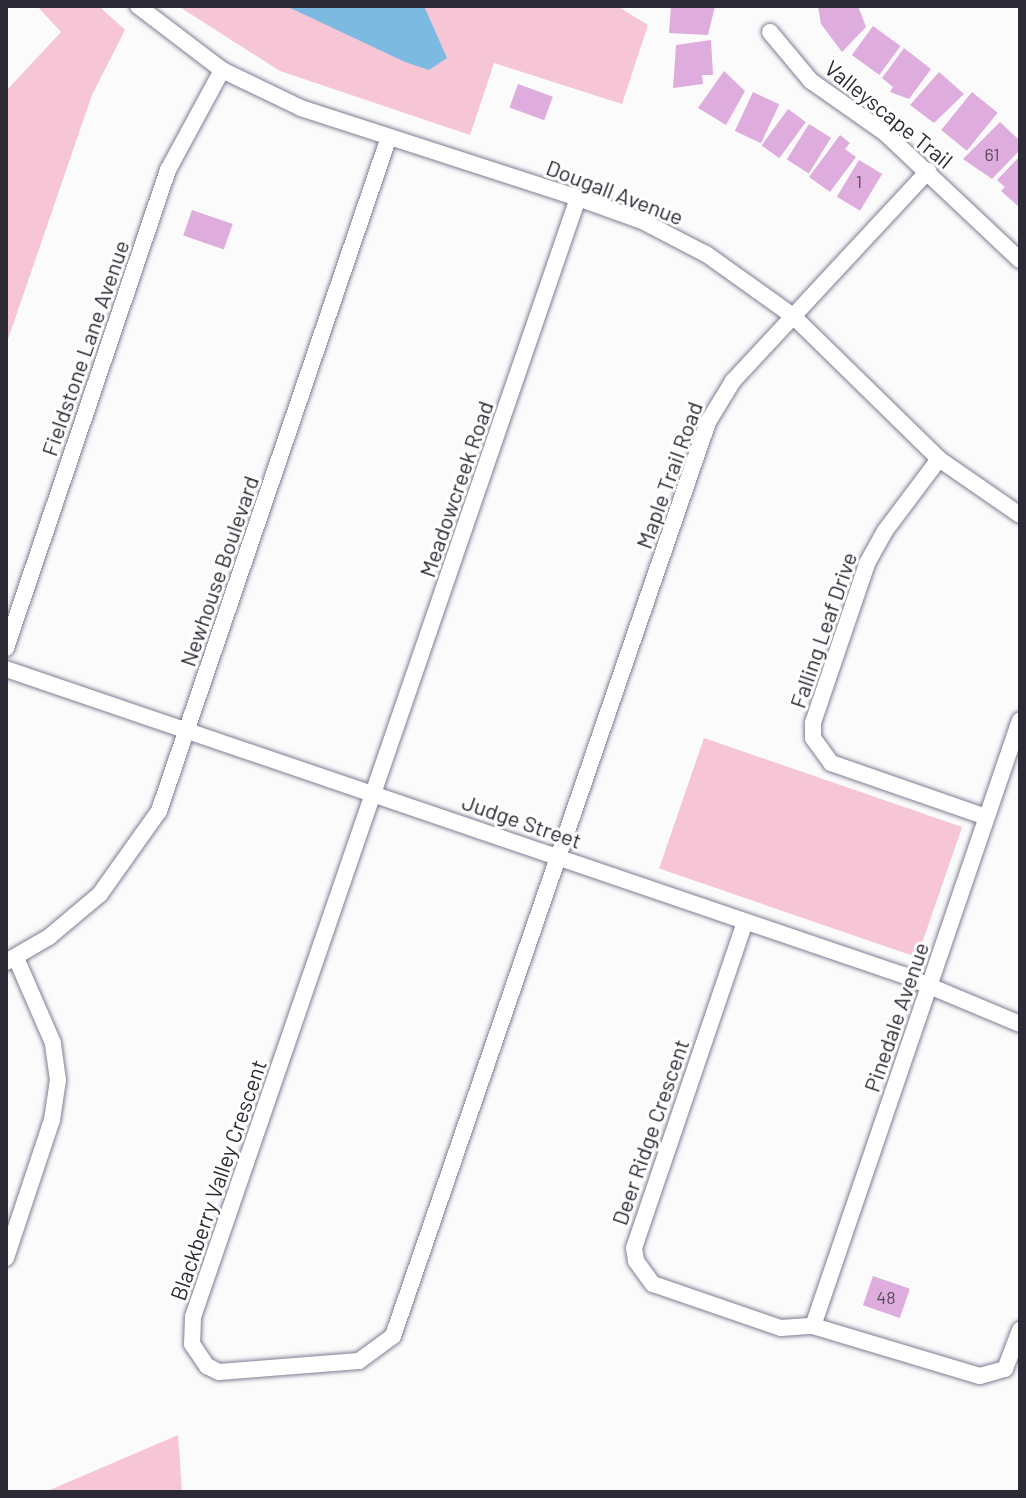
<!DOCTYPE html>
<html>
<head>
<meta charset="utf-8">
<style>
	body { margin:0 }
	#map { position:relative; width:1026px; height:1498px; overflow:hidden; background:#fbfbfb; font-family:Barlow,sans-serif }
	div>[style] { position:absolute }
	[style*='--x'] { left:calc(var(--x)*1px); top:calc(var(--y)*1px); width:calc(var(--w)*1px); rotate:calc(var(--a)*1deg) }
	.green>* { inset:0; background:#f7c6d6; transform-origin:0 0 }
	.water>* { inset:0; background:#7cbae1 }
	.building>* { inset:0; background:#deaddd; transform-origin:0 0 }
	.roads { filter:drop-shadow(0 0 2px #827c95) drop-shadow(0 0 2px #827c95) }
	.minor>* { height:16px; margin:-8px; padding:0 8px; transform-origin:8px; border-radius:8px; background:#fff }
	span { translate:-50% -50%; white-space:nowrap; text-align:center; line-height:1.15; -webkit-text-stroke:6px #fff; paint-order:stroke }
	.number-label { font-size:18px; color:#584b5e }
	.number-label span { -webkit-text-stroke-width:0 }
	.street-label { font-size:22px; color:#2c2a34 }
	.frame { position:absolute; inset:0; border:8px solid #2c2a34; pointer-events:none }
</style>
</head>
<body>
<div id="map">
	<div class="green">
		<div style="clip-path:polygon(37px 6px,99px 6px,125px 30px,92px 95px,6px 345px,6px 91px,61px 32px)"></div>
		<div style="clip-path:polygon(178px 6px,617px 6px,648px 25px,622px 104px,494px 63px,470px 135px,280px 71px)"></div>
		<div style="left:704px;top:738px;width:273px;height:138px;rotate:19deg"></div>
		<div style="clip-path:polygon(178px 1435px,182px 1492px,45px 1492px)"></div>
	</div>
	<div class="water">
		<div style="clip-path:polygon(286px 6px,424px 6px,447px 58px,429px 70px,405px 62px)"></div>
	</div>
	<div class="building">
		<div style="clip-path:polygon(671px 6px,715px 6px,708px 35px,669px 33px)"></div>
		<div style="clip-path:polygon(858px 6px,866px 27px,842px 52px,821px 24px,818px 7px)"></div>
		<div style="left:873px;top:26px;width:34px;height:36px;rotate:36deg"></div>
		<div style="clip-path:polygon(711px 40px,713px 75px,702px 75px,703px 84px,673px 88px,676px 45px)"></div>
		<div style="clip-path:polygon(904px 48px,931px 69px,909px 99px,890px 92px,893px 87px,882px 78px)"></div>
		<div style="clip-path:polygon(724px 71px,745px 91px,726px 125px,698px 108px)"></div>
		<div style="clip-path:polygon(939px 72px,964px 94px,934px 123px,910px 105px)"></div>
		<div style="left:518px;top:84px;width:37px;height:25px;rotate:20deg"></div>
		<div style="left:753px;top:92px;width:29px;height:43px;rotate:25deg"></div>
		<div style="left:972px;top:92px;width:33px;height:49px;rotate:39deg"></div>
		<div style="left:788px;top:109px;width:22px;height:45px;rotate:36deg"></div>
		<div style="clip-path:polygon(1000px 122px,1020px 141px,1020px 150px,992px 179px,963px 159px)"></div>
		<div style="left:809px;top:124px;width:26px;height:42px;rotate:32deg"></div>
		<div style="clip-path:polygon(840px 135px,850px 143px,845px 149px,856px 157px,830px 192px,809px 177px)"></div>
		<div style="clip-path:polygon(1020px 156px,1020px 204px,1018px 206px,1001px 191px,1005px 187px,997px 180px)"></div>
		<div style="left:859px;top:160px;width:27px;height:43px;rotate:31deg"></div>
		<div style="left:192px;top:210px;width:43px;height:27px;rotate:19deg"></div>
		<div style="left:873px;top:1276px;width:39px;height:31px;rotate:19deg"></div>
	</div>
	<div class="roads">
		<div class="minor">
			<div style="--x:138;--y:6;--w:106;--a:37.3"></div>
			<div style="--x:222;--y:70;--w:88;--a:25.7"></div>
			<div style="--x:301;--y:108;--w:291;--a:18"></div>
			<div style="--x:578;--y:198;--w:68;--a:19.8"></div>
			<div style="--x:642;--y:221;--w:72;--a:27.3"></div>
			<div style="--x:706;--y:254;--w:107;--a:35.5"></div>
			<div style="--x:793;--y:316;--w:204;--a:44.4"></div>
			<div style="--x:939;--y:459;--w:98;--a:34.7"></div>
			<div style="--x:770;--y:32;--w:64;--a:50.1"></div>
			<div style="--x:811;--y:81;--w:90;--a:35.1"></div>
			<div style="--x:885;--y:133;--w:185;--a:43.3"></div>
			<div style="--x:578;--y:198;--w:1183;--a:108.99"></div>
			<div style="--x:193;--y:1317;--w:27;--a:92"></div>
			<div style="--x:192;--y:1344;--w:27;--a:56"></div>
			<div style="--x:207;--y:1366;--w:13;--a:27"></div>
			<div style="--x:219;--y:1372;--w:140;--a:-4.5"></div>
			<div style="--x:359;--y:1361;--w:42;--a:-36.3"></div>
			<div style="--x:393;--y:1336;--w:967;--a:-70.98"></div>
			<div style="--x:708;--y:422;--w:48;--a:-58.6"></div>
			<div style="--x:733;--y:381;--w:287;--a:-47.1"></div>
			<div style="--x:939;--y:459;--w:90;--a:126.9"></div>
			<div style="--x:885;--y:531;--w:38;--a:119"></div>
			<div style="--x:867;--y:564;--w:168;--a:108.8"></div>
			<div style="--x:813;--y:723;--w:15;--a:90"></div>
			<div style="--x:813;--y:738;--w:31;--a:54"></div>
			<div style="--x:831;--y:763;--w:164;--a:19.2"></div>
			<div style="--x:6;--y:648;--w:505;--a:-71.28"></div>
			<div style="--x:168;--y:170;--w:114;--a:-61.6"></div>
			<div style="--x:6;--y:669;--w:948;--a:18.84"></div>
			<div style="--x:903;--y:975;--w:127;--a:22.7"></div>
			<div style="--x:745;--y:922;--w:344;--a:108.8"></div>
			<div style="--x:634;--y:1248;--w:13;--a:81"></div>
			<div style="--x:636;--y:1261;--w:29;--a:54"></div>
			<div style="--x:653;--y:1284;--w:135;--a:19"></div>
			<div style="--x:781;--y:1328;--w:32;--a:-4"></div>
			<div style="--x:6;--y:962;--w:50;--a:-30.2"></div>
			<div style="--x:49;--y:937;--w:67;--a:-40.1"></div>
			<div style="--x:100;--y:894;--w:102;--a:-54.6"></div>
			<div style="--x:159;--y:811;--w:712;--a:-71.16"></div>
			<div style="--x:6;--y:1258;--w:145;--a:-71.6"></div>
			<div style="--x:52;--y:1120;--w:40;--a:-81.5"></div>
			<div style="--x:58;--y:1080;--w:37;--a:-98"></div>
			<div style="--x:53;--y:1043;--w:93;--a:-113.5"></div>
			<div style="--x:813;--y:1326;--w:640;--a:-71.14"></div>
			<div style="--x:813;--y:1326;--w:174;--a:16.7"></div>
			<div style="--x:980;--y:1376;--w:26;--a:-16"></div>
			<div style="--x:1005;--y:1369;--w:42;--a:-69"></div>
		</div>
	</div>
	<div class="number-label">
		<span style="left:992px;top:154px">61</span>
		<span style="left:859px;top:181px">1</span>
		<span style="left:886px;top:1297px">48</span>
	</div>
	<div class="street-label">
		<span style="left:889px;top:114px;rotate:39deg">Valleyscape Trail</span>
		<span style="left:615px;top:192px;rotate:21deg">Dougall Avenue</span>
		<span style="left:85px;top:348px;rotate:-71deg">Fieldstone Lane Avenue</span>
		<span style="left:669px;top:475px;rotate:-70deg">Maple Trail Road</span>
		<span style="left:456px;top:489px;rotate:-71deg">Meadowcreek Road</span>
		<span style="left:219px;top:571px;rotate:-71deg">Newhouse Boulevard</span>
		<span style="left:823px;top:630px;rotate:-71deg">Falling Leaf Drive</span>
		<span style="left:522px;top:821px;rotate:19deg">Judge Street</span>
		<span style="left:896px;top:1017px;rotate:-71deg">Pinedale Avenue</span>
		<span style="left:650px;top:1132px;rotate:-71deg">Deer Ridge Crescent</span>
		<span style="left:218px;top:1180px;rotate:-71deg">Blackberry Valley Crescent</span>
	</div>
	<div class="frame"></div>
</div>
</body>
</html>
